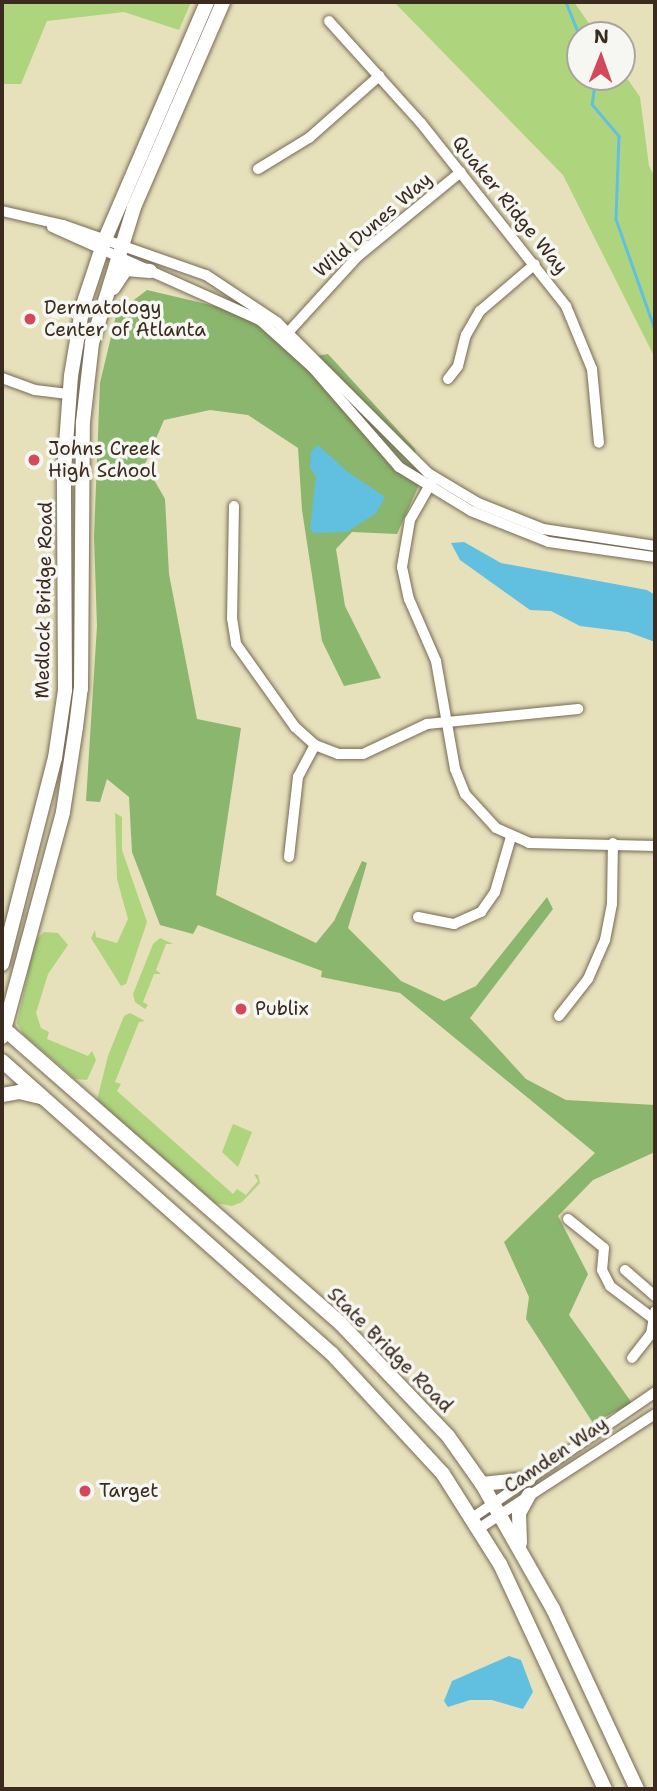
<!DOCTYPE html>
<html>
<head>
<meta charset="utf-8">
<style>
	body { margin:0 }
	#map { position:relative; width:657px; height:1791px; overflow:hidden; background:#e6e0bb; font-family:"Shantell Sans",sans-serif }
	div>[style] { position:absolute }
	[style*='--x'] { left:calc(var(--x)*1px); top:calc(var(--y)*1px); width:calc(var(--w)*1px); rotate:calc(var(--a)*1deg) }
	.green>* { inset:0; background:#afd47e }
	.forest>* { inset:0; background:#8bb66d }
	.water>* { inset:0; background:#61c0e0 }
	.stream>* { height:2.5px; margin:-1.25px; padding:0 1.25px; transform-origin:1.25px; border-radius:1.25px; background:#61c0e0 }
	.roads { filter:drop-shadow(0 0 2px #776a55) drop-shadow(0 0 2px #776a55) }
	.minor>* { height:10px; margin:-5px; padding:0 5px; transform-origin:5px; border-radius:5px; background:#fff }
	.highway>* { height:14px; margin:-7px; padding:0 7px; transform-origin:7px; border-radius:7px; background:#fff }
	.dots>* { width:19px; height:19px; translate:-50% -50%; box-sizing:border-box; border:4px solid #f6f6f2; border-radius:50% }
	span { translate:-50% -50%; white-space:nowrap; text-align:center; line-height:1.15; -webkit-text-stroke:7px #f6f6f2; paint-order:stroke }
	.street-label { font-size:19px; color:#3b2a1e }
	.poi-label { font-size:19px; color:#3b2a1e }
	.left { translate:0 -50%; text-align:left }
	.frame { position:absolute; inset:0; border:4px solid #3b2a1e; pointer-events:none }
	.north { position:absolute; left:566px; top:21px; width:70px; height:70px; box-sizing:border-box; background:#f6f6f2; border:2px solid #aba49d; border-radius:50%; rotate:1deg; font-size:19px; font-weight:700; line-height:28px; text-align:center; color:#3b2a1e }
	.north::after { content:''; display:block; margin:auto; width:24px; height:32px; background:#d1495b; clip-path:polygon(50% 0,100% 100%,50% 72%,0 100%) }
</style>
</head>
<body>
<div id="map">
	<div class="green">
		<div style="clip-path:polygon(2px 2px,191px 2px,179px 30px,124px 12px,47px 21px,21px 84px,2px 84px)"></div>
		<div style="clip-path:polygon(394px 2px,574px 2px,597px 35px,580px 35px,580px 77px,622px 77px,622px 71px,640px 97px,649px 166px,655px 177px,655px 358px,563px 175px)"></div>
		<div style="clip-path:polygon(115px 813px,122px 817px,122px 850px,147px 922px,126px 984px,121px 986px,91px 938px,95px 930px,96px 937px,117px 943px,128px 919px,117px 879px)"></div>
		<div style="clip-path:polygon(44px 932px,58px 933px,68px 945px,48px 974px,36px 1013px,41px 1028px,49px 1032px,47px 1039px,88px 1056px,92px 1051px,96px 1060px,87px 1080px,75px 1079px,23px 1034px,17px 1023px,35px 941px)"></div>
		<div style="clip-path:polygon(160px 938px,173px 944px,166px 944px,156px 970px,161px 974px,154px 974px,143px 1002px,148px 1005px,145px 1009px,135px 1002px,133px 994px,153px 944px)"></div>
		<div style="clip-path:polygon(130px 1013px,145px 1021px,139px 1022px,115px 1082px,121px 1084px,117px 1091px,233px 1194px,237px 1189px,246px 1195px,258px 1181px,254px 1174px,258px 1175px,260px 1183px,242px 1202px,232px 1206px,215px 1203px,97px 1100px,108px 1056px,124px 1016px)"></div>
		<div style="clip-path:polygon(233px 1124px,252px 1132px,238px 1167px,222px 1152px)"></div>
	</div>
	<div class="forest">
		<div style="clip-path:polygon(147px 290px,232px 310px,267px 331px,298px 359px,328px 354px,415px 449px,419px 485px,397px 534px,352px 532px,336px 549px,345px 606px,381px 678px,344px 686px,322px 641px,302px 510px,298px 448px,248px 415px,210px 410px,164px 420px,145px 464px,165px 499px,169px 574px,197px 719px,241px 728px,216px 895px,316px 943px,334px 921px,362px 861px,367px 863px,348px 928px,401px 981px,444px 1001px,476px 986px,547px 897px,553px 909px,470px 1018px,526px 1079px,566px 1100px,655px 1105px,655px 1152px,593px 1180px,558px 1216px,588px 1274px,569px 1315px,632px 1403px,593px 1423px,526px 1319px,529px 1297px,504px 1242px,595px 1153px,400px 993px,321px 977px,322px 971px,198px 925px,193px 934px,160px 925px,132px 852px,129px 797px,107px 779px,100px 802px,86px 801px,97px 626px,94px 537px,100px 383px,120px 299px,126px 306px)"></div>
	</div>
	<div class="water">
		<div style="clip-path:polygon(318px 445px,349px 473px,385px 497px,376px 513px,347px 532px,314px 533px,310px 529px,316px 476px,310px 468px,311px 451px)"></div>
		<div style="clip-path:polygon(464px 542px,501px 563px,647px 590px,655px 595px,655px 642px,628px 632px,580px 626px,551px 611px,530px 610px,460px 560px,451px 543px)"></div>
		<div style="clip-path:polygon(509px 1656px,521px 1660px,533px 1692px,523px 1709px,492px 1700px,470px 1700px,448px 1707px,444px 1701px,452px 1681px)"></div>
	</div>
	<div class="stream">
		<div style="--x:566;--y:2;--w:37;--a:68"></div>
		<div style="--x:596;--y:77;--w:27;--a:98"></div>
		<div style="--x:592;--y:104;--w:42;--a:49.8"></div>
		<div style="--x:619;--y:136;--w:83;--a:92.1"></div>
		<div style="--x:616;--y:219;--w:118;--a:70.6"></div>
	</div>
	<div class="roads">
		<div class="minor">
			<div style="--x:329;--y:21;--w:137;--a:48"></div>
			<div style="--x:421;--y:123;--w:233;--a:51.6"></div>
			<div style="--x:566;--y:306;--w:68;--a:67.6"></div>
			<div style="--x:592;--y:369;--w:74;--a:84.6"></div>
			<div style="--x:258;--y:169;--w:60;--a:-31.3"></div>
			<div style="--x:309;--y:138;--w:94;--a:-41.5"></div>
			<div style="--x:2;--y:211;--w:63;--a:12.9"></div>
			<div style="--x:63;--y:225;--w:151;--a:19.3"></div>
			<div style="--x:206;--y:275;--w:85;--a:33.5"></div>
			<div style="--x:277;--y:322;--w:214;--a:45"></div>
			<div style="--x:428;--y:473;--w:58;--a:31"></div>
			<div style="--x:478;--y:503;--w:70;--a:21.8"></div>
			<div style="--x:543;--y:529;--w:113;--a:8.6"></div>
			<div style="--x:52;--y:227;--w:228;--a:24.1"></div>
			<div style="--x:260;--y:320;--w:72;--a:42.2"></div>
			<div style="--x:313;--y:368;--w:131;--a:49"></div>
			<div style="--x:399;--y:467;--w:84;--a:31.4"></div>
			<div style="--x:471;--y:511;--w:84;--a:21.7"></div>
			<div style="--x:549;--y:542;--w:107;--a:8.1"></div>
			<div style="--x:283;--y:338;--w:110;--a:-47.6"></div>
			<div style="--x:357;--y:257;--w:134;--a:-39.3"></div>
			<div style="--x:2;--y:378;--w:35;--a:20"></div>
			<div style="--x:35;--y:390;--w:35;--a:7"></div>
			<div style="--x:448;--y:379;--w:16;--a:-52"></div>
			<div style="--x:458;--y:366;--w:32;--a:-76"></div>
			<div style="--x:466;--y:335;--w:28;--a:-60"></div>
			<div style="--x:480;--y:311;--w:72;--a:-40.5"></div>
			<div style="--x:431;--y:483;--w:43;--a:119.6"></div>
			<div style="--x:410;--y:520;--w:48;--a:99.7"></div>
			<div style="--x:402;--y:567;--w:33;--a:78"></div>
			<div style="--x:409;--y:599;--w:68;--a:66.5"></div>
			<div style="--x:436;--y:661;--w:110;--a:80"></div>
			<div style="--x:455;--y:769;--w:27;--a:68"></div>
			<div style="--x:465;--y:794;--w:46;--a:47.6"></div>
			<div style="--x:496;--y:828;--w:36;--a:24"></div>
			<div style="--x:529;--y:843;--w:126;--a:1.4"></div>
			<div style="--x:234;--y:506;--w:112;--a:91"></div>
			<div style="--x:232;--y:618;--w:26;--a:81"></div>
			<div style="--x:236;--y:644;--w:102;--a:54.6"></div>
			<div style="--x:295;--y:727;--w:27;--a:42"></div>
			<div style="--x:315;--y:745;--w:25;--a:21"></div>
			<div style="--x:338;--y:754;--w:25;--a:0"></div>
			<div style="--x:363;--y:754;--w:71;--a:-25.1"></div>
			<div style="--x:427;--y:724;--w:152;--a:-5.7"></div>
			<div style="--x:289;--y:857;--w:81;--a:-83.6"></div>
			<div style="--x:298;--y:777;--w:36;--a:-62"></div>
			<div style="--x:418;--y:917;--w:37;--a:11"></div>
			<div style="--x:454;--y:924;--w:30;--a:-24"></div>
			<div style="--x:481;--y:912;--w:24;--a:-55"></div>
			<div style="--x:495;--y:892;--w:57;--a:-73.8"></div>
			<div style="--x:559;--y:1016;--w:47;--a:-51.9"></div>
			<div style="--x:588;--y:979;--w:43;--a:-66.4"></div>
			<div style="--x:605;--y:940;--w:37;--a:-79"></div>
			<div style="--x:612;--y:904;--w:61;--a:-89.1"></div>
			<div style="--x:568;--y:1219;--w:46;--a:38.9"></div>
			<div style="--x:604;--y:1248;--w:22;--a:95"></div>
			<div style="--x:602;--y:1270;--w:18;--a:63"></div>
			<div style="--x:610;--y:1286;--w:56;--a:37.1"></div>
			<div style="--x:625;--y:1270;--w:40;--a:41"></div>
			<div style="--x:632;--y:1358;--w:31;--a:-52"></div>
			<div style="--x:651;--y:1334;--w:23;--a:-80"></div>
			<div style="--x:472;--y:1518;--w:222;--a:-34.5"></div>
			<div style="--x:478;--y:1529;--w:211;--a:-33"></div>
		</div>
		<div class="highway">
			<div style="--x:113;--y:288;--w:23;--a:-56"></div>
			<div style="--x:126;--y:269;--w:24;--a:5"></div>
			<div style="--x:2;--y:964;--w:213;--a:-75.6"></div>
			<div style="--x:55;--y:758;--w:69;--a:-81.6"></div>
			<div style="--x:65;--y:690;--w:219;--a:-90.3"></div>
			<div style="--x:64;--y:471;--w:95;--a:-85.8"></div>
			<div style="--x:71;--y:376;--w:72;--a:-80.4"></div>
			<div style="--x:83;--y:305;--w:70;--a:-71.6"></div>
			<div style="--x:105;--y:239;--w:258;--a:-66.7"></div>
			<div style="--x:2;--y:1027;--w:449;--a:41.2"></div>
			<div style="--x:340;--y:1323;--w:156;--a:46.3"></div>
			<div style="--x:448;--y:1436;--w:59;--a:54.7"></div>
			<div style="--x:482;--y:1484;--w:144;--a:60.4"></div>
			<div style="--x:553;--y:1609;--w:199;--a:65"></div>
			<div style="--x:2;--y:1037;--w:233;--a:-74.8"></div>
			<div style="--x:63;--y:812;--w:86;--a:-81.3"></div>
			<div style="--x:76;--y:727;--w:38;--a:-83"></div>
			<div style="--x:81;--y:689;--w:267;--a:-89.6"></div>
			<div style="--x:83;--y:422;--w:80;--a:-83.5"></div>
			<div style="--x:92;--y:343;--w:142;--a:-72.8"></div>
			<div style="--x:134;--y:207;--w:223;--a:-66.5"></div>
			<div style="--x:2;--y:1061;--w:441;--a:41.6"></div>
			<div style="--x:332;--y:1354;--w:163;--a:47.2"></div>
			<div style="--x:443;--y:1474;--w:107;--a:57.7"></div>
			<div style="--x:500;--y:1564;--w:248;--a:65"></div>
			<div style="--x:2;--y:1095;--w:17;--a:-10"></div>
			<div style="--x:19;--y:1092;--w:23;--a:13"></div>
			<div style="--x:482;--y:1484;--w:47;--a:-6.1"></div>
			<div style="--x:520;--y:1543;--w:30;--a:-92"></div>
			<div style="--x:519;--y:1513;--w:21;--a:-61"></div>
		</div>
	</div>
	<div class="dots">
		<div style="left:30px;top:319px;background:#d1495b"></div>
		<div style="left:34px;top:460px;background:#d1495b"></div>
		<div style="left:241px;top:1009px;background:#d1495b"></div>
		<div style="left:85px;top:1491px;background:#d1495b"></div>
	</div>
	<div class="street-label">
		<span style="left:510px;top:205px;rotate:51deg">Quaker Ridge Way</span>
		<span style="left:373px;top:225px;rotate:-41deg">Wild Dunes Way</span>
		<span style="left:44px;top:600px;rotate:-89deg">Medlock Bridge Road</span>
		<span style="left:390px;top:1350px;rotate:45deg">State Bridge Road</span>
		<span style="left:556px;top:1455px;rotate:-34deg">Camden Way</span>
	</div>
	<div class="poi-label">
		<span class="left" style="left:44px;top:319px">Dermatology<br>Center of Atlanta</span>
		<span class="left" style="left:48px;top:460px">Johns Creek<br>High School</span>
		<span class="left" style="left:255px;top:1009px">Publix</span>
		<span class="left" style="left:99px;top:1491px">Target</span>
	</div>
	<div class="frame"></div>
	<div class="north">N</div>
</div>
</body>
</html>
